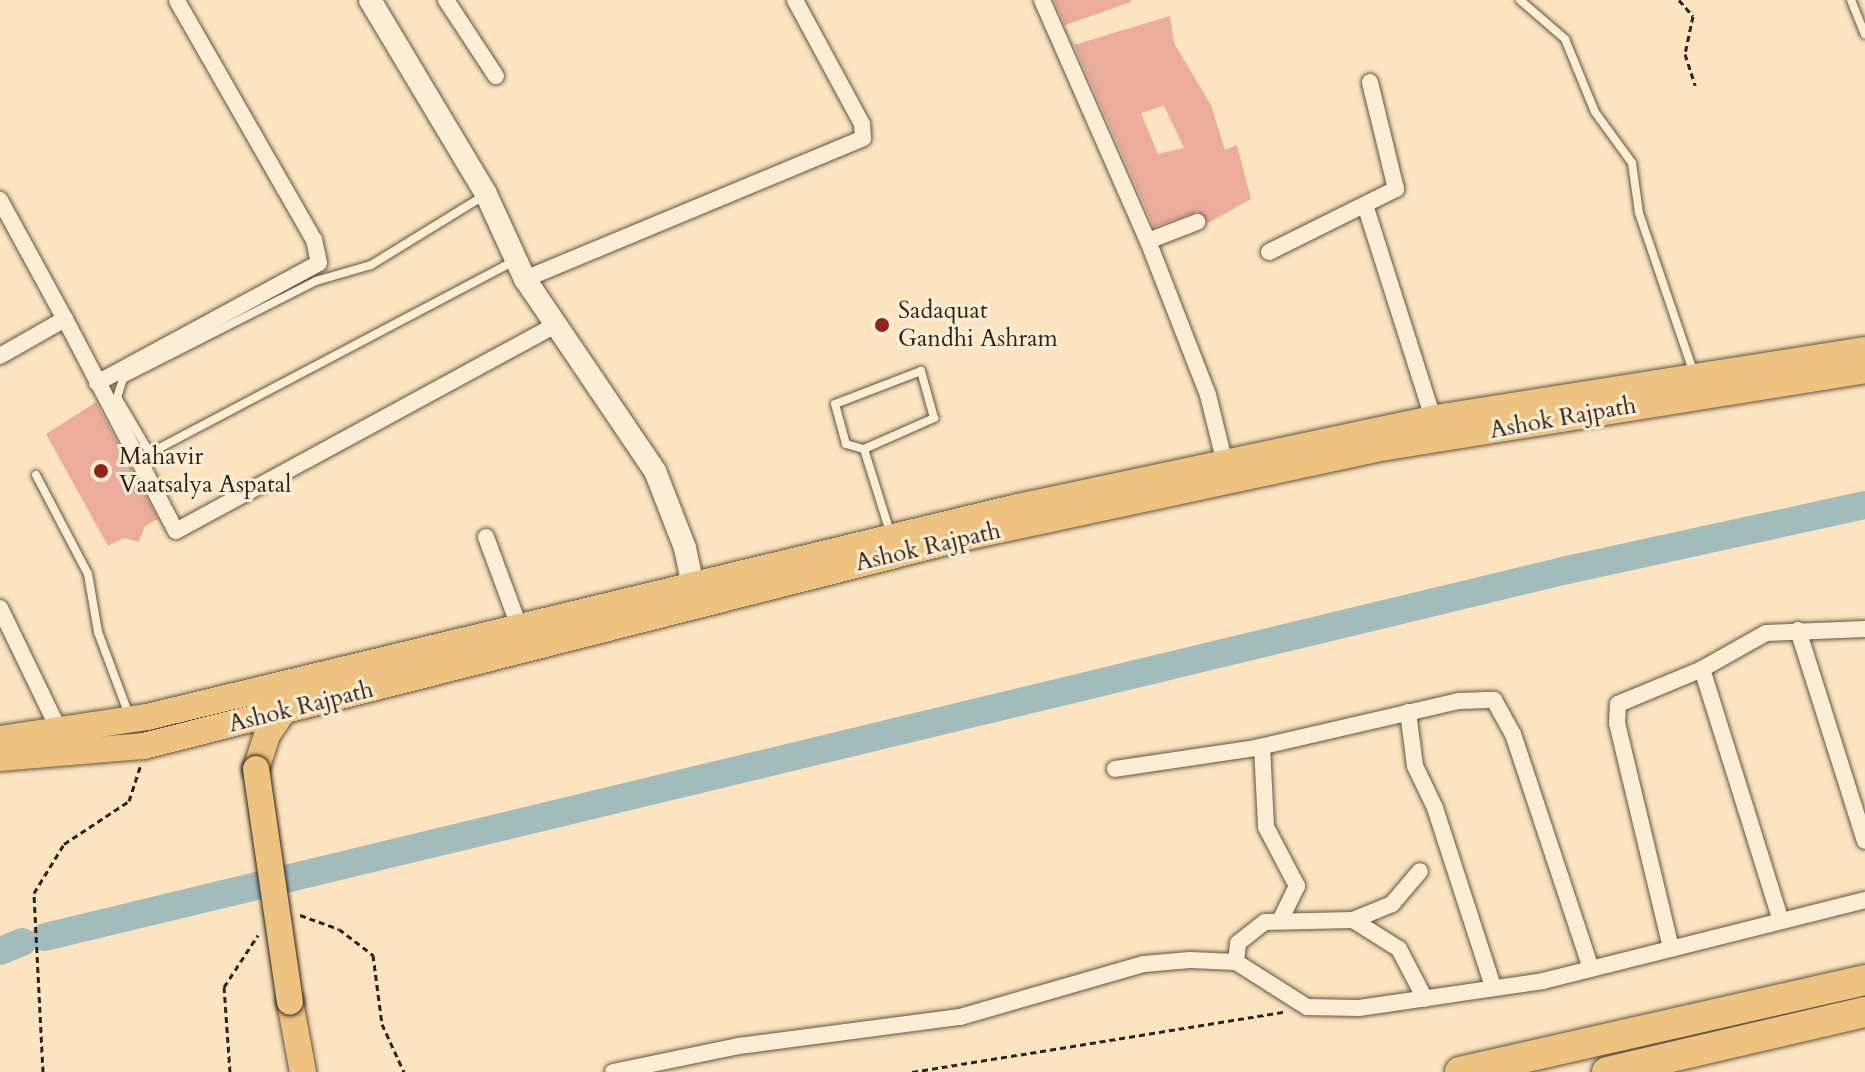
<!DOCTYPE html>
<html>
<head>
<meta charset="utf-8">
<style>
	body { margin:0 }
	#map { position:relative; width:1865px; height:1072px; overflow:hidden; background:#fbe4bf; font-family:Cardo,serif }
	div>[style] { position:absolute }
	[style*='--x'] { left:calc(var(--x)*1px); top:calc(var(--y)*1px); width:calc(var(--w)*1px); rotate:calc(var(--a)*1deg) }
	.river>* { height:28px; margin:-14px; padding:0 14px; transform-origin:14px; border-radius:14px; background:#a2bcbb }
	.building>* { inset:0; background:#ecac9b }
	.path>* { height:3px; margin-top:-1.5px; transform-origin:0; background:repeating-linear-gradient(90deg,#2e2318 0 6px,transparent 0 10px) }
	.roads { filter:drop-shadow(0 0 2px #615342) drop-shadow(0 0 2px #615342) }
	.lane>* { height:8px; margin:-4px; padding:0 4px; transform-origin:4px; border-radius:4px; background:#fcedd5 }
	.street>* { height:16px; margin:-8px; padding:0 8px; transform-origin:8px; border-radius:8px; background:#fcedd5 }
	.secondary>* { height:22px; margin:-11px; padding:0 11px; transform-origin:11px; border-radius:11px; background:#fcedd5 }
	.primary>* { height:26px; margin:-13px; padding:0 13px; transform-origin:13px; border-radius:13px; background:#eec280 }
	.highway>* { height:30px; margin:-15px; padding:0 15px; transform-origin:15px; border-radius:15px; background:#eec280 }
	.bridges { filter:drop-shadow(0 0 2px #2e2318) drop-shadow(0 0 2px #2e2318) }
	.primary-bridge>* { height:26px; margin:-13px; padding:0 13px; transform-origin:13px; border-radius:13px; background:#eec280 }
	.dots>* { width:22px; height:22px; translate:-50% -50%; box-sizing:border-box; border:4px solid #fcedd5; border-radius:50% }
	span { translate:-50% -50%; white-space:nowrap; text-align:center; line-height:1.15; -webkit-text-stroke:6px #fcedd5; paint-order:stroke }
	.poi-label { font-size:24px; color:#2e2318 }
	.left { translate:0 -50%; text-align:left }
	.street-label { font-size:24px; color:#2e2318 }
</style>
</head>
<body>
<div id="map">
	<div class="river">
		<div style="--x:45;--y:937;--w:1566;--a:-13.56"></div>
		<div style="--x:1567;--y:570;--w:305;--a:-12.3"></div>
		<div style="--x:0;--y:951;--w:24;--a:-22"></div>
	</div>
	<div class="building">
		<div style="clip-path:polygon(1054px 0,1131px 0,1131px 2px,1065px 25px)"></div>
		<div style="clip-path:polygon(evenodd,1170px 16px,1174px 43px,1211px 105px,1225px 150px,1237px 145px,1251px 199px,1208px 223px,1198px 211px,1154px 227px,1074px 45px,1170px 16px,1164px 106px,1184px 148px,1158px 154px,1141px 113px,1164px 106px)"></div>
		<div style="clip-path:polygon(96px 402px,158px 519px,145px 526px,139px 542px,124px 538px,108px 546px,46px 434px)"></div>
	</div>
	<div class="path">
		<div style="--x:1679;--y:0;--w:21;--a:49"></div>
		<div style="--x:1693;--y:16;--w:39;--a:102"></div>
		<div style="--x:1685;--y:54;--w:33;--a:72"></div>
		<div style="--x:300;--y:915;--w:41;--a:19.7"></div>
		<div style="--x:339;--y:929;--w:43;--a:37.4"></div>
		<div style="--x:373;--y:955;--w:70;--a:82.6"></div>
		<div style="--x:382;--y:1024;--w:53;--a:65.4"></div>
		<div style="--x:43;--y:1072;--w:179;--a:-92.9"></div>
		<div style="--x:34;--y:893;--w:57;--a:-58.5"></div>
		<div style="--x:64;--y:844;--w:78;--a:-33.5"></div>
		<div style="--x:129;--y:801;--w:36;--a:-72"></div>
		<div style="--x:230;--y:1072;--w:85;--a:-94"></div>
		<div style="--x:224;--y:987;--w:62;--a:-56.8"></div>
		<div style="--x:912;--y:1072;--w:376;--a:-9.2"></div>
	</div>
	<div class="roads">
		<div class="lane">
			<div style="--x:1520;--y:0;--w:60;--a:40.9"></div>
			<div style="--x:1565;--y:39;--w:79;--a:67.7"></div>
			<div style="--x:1595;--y:112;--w:63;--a:54"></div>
			<div style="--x:1632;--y:163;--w:50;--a:82"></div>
			<div style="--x:1639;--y:213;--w:170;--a:71.1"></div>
			<div style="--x:1851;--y:0;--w:37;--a:68"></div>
			<div style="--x:485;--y:195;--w:134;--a:148.4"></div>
			<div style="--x:371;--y:265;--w:57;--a:163.8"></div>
			<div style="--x:316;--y:281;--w:216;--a:153.1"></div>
			<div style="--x:123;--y:379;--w:19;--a:108"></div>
			<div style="--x:117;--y:397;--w:65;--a:59.5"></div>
			<div style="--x:150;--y:453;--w:412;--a:-27.8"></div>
			<div style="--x:864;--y:449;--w:77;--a:-23.9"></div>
			<div style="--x:934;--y:418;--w:49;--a:-105.5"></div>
			<div style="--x:921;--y:371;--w:92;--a:159"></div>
			<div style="--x:835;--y:404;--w:41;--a:74.6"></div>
			<div style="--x:846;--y:444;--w:19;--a:16"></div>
			<div style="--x:864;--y:449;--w:90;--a:72.6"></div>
			<div style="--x:36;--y:475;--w:112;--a:62.3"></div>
			<div style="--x:88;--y:574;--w:59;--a:80.2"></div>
			<div style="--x:98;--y:632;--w:89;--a:69.5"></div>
		</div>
		<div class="street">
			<div style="--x:446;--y:0;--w:91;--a:56.7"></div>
			<div style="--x:1042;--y:0;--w:263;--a:66.3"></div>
			<div style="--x:1148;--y:241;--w:165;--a:68.7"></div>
			<div style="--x:1208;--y:395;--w:79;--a:76.1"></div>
			<div style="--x:0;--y:200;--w:136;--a:61.4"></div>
			<div style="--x:65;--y:319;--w:75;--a:150.4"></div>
			<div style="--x:1366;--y:208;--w:230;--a:72.3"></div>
			<div style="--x:1148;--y:241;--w:53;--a:-21.2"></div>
			<div style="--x:1269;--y:252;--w:142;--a:-26.4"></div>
			<div style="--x:1396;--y:189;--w:110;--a:-103.7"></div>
			<div style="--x:525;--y:279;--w:366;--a:-22.6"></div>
			<div style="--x:863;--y:138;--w:14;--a:-94"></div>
			<div style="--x:862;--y:124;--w:141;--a:-118.4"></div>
			<div style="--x:65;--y:319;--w:239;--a:62.4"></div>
			<div style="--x:176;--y:531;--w:431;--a:-28.5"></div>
			<div style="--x:97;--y:383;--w:252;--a:-28.4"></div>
			<div style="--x:319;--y:263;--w:24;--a:-102"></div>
			<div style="--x:314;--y:240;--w:275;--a:-119.8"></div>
			<div style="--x:486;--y:537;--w:95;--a:69.7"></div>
			<div style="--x:0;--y:608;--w:140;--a:64.2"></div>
			<div style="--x:1798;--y:630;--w:221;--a:72.4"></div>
			<div style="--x:1702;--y:669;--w:264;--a:72.6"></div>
			<div style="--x:1408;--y:712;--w:54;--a:82.6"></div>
			<div style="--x:1415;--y:766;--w:47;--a:64.5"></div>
			<div style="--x:1435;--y:808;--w:188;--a:72"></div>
			<div style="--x:1262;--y:747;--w:80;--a:87.1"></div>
			<div style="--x:1266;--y:827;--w:67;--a:62.3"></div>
			<div style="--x:1297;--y:886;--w:39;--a:116"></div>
			<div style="--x:1115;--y:769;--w:142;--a:-8.5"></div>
			<div style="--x:1255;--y:748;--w:209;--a:-13"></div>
			<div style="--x:1459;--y:701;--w:35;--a:-2"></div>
			<div style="--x:1494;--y:700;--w:39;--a:61"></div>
			<div style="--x:1513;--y:734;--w:247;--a:71.6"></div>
			<div style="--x:1353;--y:920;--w:42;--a:-22.3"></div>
			<div style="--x:1392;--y:904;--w:43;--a:-49.7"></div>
			<div style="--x:1671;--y:948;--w:231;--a:-103.5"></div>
			<div style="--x:1617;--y:723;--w:19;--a:-87"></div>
			<div style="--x:1618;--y:704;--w:91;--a:-22.6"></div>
			<div style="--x:1702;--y:669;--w:73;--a:-29.4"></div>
			<div style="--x:1766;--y:633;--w:99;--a:-2.3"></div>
			<div style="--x:1236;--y:962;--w:19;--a:-84"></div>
			<div style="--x:1238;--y:943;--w:34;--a:-38"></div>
			<div style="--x:1265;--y:922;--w:88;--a:-1.3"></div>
			<div style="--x:1353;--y:920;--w:54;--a:32.2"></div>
			<div style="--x:1399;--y:949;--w:56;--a:62.5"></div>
			<div style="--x:613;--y:1072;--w:129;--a:-11.7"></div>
			<div style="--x:739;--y:1046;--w:223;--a:-7.5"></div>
			<div style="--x:960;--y:1017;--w:191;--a:-16.1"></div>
			<div style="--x:1144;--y:964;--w:46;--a:-5"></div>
			<div style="--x:1190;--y:960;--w:46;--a:2.5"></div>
			<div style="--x:1236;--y:962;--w:84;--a:32.4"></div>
			<div style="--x:1307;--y:1007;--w:52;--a:1.1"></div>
			<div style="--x:1359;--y:1008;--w:186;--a:-8.3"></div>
			<div style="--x:1543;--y:981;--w:332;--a:-14.1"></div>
		</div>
		<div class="secondary">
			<div style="--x:370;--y:0;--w:226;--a:59.1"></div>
			<div style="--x:486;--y:194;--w:94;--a:65.4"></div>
			<div style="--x:525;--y:279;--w:232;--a:55.9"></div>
			<div style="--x:655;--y:471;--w:83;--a:68.7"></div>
			<div style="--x:685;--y:548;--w:53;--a:78.1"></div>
		</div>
		<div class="primary">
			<div style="--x:0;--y:739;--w:149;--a:-8.5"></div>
			<div style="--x:147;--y:717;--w:896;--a:-13.56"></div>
			<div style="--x:1018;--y:507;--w:427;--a:-12"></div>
			<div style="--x:1436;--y:418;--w:434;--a:-9"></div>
			<div style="--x:0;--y:758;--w:144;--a:-4.8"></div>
			<div style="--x:144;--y:746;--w:848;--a:-14.27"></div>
			<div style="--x:966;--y:537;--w:430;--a:-12.1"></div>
			<div style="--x:1386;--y:447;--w:485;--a:-9.1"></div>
			<div style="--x:256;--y:769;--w:36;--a:-72"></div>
			<div style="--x:267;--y:735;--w:27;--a:-56"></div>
			<div style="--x:290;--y:1002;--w:71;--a:79.5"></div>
		</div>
		<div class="highway">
			<div style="--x:1460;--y:1072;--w:415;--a:-12.8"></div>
			<div style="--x:1607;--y:1072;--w:265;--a:-13.1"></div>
		</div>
	</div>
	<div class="bridges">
		<div class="primary-bridge">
			<div style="--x:256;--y:769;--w:235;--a:81.7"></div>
		</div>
	</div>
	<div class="dots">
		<div style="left:882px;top:325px;background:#8f2418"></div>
		<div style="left:101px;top:471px;background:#8f2418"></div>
	</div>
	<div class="poi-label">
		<span class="left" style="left:898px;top:325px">Sadaquat<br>Gandhi Ashram</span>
		<span class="left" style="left:119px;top:471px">Mahavir<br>Vaatsalya Aspatal</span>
	</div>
	<div class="street-label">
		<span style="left:1563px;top:418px;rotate:-10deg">Ashok Rajpath</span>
		<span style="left:928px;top:547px;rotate:-13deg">Ashok Rajpath</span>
		<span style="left:301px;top:707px;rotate:-14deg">Ashok Rajpath</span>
	</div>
</div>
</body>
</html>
